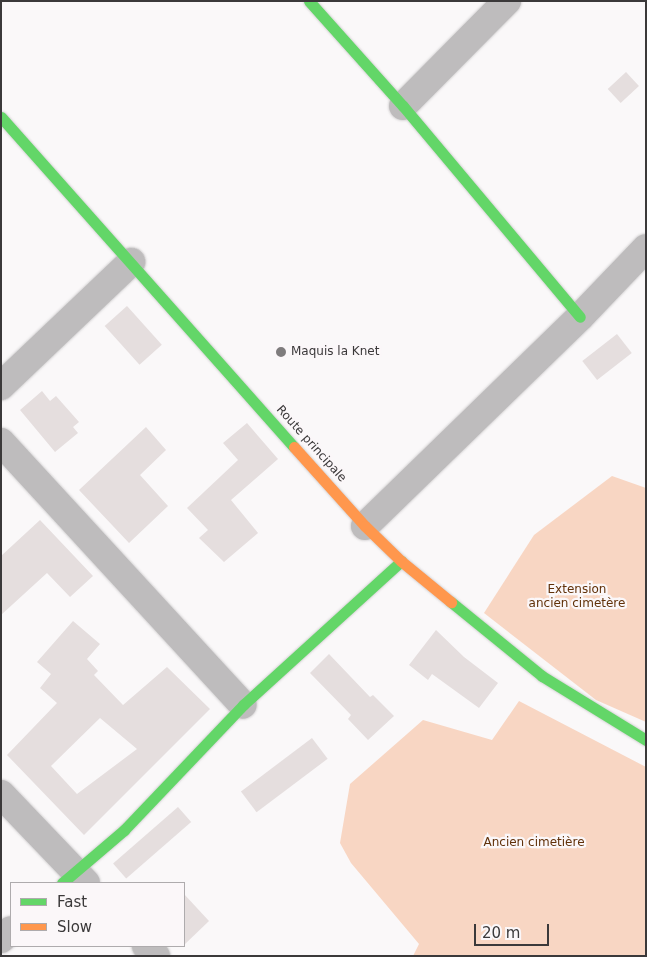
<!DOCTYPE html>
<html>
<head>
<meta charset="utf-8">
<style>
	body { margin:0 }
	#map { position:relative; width:647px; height:957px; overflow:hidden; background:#faf8f9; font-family:"DejaVu Sans",sans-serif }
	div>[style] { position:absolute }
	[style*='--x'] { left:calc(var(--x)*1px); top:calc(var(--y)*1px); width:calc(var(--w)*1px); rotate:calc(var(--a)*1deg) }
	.green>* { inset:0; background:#f8d6c3 }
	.building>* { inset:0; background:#e5dede; transform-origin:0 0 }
	.roads { filter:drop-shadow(0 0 1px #d4d2d3) drop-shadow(0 0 1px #d4d2d3) }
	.street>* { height:28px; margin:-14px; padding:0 14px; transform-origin:14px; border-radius:14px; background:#bebcbd }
	.fast>* { height:11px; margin:-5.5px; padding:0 5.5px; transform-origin:5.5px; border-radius:5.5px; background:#63d668 }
	.slow>* { height:11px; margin:-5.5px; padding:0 5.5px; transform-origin:5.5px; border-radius:5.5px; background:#ff974d }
	.dots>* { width:14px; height:14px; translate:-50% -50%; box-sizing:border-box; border:2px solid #fbf7f9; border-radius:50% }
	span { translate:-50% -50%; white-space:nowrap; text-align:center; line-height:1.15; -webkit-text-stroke:4.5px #fbf7f9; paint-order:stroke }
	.poi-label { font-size:12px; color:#3b393a }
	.left { translate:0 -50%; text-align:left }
	.street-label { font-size:12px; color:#3b393a }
	.park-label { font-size:12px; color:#613109 }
	.frame { position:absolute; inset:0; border:2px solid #3b393a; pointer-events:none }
	.legend { position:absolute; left:10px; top:882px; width:175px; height:65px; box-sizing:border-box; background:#fbf7f9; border:1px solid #aeabad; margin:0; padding:6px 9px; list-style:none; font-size:15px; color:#3b393a }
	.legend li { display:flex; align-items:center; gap:10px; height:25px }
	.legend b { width:25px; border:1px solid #aeabad }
	.scale { position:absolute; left:474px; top:924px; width:75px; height:22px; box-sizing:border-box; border:2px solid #3b393a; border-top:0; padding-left:6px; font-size:15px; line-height:18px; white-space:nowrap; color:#3b393a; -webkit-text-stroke:4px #fbf7f9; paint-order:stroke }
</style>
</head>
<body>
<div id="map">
	<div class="green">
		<div style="clip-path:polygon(612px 476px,646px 488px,646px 722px,596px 700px,484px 613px,534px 535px)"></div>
		<div style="clip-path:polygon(519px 701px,646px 767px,646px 956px,413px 956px,419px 944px,351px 863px,340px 843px,350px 784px,423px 720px,492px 740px)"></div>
	</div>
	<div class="building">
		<div style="left:626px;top:72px;width:19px;height:25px;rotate:47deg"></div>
		<div style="left:127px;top:306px;width:52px;height:30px;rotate:48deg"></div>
		<div style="left:617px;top:334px;width:24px;height:44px;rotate:52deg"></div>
		<div style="clip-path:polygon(42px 391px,50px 401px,56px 396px,79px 422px,73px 427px,78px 433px,55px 452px,20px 410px)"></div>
		<div style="clip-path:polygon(247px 423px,278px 459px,231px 500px,258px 533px,224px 562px,199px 538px,208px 530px,187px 508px,238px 460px,223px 443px)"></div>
		<div style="clip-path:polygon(146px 427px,166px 450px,140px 475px,168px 506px,129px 543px,79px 490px)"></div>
		<div style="clip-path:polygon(40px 520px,93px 576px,70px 597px,47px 573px,1px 615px,1px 556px)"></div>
		<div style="clip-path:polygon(evenodd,73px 621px,100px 644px,87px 659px,98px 671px,94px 675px,123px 705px,167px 667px,210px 709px,84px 835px,7px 755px,57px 703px,40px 688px,51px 674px,37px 662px,73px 621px,100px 718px,137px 749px,77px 794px,51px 766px,100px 718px)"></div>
		<div style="clip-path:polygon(436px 630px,464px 657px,498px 683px,479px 708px,432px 674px,428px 680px,409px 665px)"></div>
		<div style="clip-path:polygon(329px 654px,370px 697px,373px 695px,394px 716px,368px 740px,348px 719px,351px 715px,310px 673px)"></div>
		<div style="left:312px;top:738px;width:26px;height:89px;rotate:53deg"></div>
		<div style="left:178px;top:807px;width:20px;height:86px;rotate:49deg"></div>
		<div style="clip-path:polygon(184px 894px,209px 921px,184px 945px)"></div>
	</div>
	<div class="roads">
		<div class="street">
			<div style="--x:403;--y:106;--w:148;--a:-45.3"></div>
			<div style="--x:1;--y:386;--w:180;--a:-43.6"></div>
			<div style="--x:1;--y:442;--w:357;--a:47.4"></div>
			<div style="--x:365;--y:526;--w:300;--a:-44.2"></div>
			<div style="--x:580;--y:317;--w:95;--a:-46.3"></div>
			<div style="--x:1;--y:794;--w:123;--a:46.3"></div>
			<div style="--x:1;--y:939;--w:13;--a:-42"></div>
			<div style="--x:146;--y:946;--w:14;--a:45"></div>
		</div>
		<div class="fast">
			<div style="--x:309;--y:1;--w:141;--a:48.2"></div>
			<div style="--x:403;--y:106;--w:275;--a:50"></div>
			<div style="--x:1;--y:117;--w:441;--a:48.4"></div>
			<div style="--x:451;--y:602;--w:117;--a:39.1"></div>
			<div style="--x:542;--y:676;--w:122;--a:31.6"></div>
			<div style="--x:62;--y:883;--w:82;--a:-40.5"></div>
			<div style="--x:124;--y:830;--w:173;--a:-46.4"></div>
			<div style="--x:243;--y:705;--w:214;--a:-42.3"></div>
		</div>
		<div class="slow">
			<div style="--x:294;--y:447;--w:106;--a:48.1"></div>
			<div style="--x:365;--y:526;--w:50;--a:44.2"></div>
			<div style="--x:401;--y:561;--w:65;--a:39.4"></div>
		</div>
	</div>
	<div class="dots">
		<div style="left:281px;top:352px;background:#7e7c7d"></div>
	</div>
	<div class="poi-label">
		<span class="left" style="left:291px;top:352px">Maquis la Knet</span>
	</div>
	<div class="street-label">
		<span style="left:311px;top:444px;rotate:48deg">Route principale</span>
	</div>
	<div class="park-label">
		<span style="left:577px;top:597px">Extension<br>ancien cimetère</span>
		<span style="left:534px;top:843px">Ancien cimetière</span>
	</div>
	<div class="frame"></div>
	<ul class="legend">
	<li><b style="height:6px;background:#63d668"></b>Fast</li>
	<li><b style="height:6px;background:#ff974d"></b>Slow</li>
	</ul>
	<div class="scale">20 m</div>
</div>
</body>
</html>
